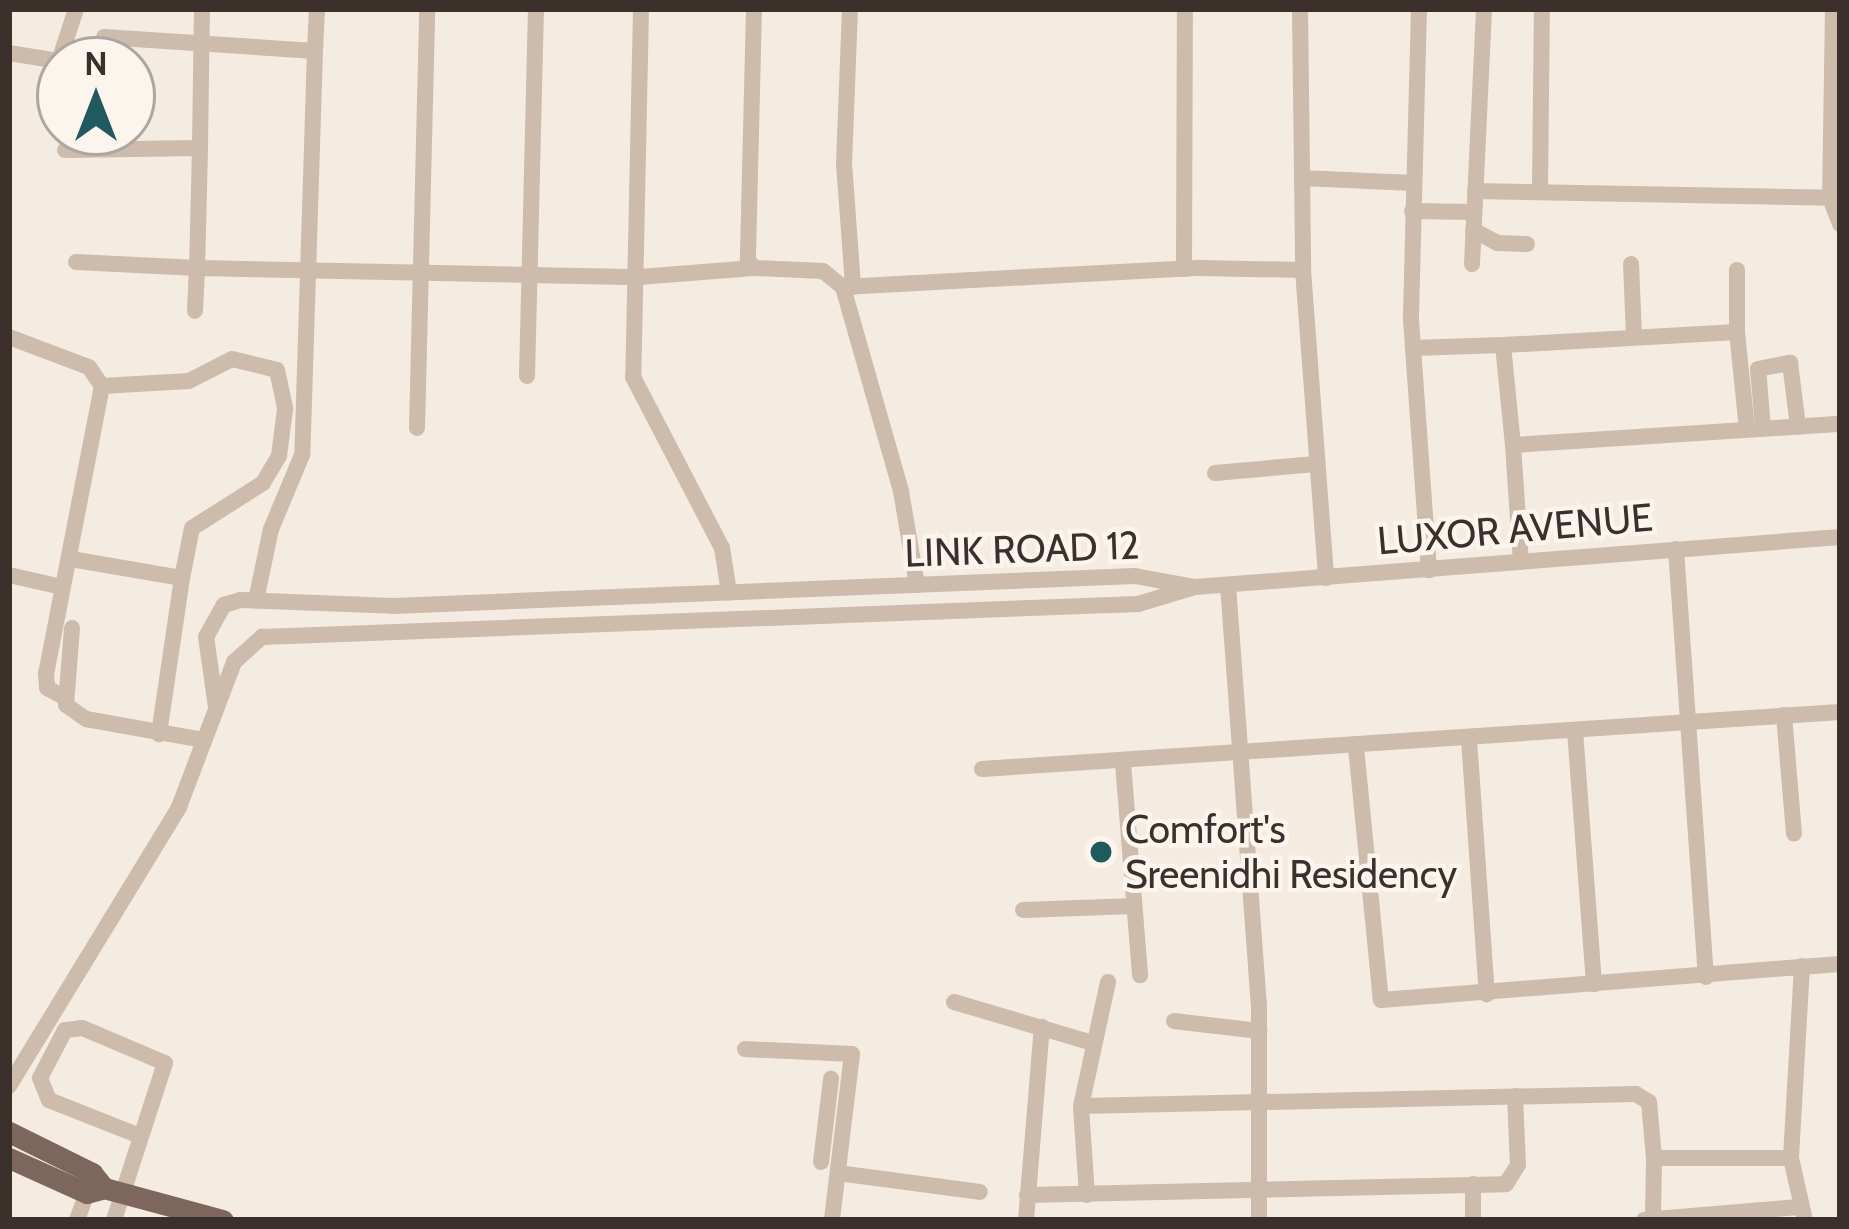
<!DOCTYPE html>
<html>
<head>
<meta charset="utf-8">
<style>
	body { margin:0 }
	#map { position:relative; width:1849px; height:1229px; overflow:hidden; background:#f4ebe1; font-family:Cabin,sans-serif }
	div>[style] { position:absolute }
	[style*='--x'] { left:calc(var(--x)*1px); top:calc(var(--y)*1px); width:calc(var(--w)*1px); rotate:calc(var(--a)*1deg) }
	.minor>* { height:16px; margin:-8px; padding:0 8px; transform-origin:8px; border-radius:8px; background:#cdbbac }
	.major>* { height:21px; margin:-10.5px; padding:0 10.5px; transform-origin:10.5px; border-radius:10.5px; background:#7d675c }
	.dots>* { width:33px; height:33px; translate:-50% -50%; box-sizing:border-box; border:6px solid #fbf5ee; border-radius:50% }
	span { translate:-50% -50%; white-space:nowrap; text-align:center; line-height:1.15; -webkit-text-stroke:9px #fbf5ee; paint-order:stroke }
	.street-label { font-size:39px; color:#3b302b }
	.poi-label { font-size:39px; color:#3b302b }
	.left { translate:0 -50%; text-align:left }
	.frame { position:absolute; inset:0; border:12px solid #3b302b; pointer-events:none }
	.north { position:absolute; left:36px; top:36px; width:120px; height:120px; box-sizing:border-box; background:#fbf5ee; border:3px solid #aea6a0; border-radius:50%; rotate:0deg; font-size:33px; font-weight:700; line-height:48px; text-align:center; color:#3b302b }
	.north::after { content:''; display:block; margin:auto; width:42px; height:54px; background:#1f5a5e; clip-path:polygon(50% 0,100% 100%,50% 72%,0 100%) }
</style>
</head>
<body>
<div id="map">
	<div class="minor">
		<div style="--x:641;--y:9;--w:368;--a:91.2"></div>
		<div style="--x:633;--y:377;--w:193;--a:62.5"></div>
		<div style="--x:722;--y:548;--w:45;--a:81"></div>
		<div style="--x:754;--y:9;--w:251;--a:91.4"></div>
		<div style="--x:748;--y:260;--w:10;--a:53"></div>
		<div style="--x:754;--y:268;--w:69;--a:2.5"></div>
		<div style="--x:823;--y:271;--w:26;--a:39"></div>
		<div style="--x:850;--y:9;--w:154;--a:92.2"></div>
		<div style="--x:844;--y:163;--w:124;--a:85.8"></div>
		<div style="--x:1300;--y:9;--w:261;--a:89.3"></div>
		<div style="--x:1419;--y:9;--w:311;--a:91.5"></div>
		<div style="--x:1411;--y:320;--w:251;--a:85.9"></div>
		<div style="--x:1833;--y:9;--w:189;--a:90.9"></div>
		<div style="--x:1830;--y:198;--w:28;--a:69"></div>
		<div style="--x:104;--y:37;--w:211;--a:3.8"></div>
		<div style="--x:315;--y:51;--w:404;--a:91.8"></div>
		<div style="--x:302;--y:455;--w:80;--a:112.7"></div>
		<div style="--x:271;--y:529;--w:73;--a:101.9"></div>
		<div style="--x:315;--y:51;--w:42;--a:-87.3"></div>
		<div style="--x:9;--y:53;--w:51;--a:9.1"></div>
		<div style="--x:59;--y:61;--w:55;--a:-71.9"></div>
		<div style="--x:200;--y:148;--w:139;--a:-89.2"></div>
		<div style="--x:65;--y:150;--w:135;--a:-0.8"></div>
		<div style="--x:200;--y:148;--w:120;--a:91.4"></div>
		<div style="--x:197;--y:268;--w:442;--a:1.2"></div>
		<div style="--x:639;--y:277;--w:115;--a:-4.5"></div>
		<div style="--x:1302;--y:178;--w:111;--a:2.6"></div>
		<div style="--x:1540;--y:190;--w:181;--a:-89.4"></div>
		<div style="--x:1475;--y:191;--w:355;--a:1.1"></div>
		<div style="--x:1412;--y:211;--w:62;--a:0.9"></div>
		<div style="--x:1473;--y:230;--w:27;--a:28"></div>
		<div style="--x:1497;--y:243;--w:30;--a:2"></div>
		<div style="--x:76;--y:262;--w:121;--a:2.8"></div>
		<div style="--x:197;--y:268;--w:43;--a:92.7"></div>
		<div style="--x:1472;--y:264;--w:255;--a:-87.3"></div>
		<div style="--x:1631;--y:264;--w:71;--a:87.6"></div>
		<div style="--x:1184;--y:269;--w:260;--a:-89.8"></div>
		<div style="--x:1737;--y:332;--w:62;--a:-90"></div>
		<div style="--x:9;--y:337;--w:85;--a:20.6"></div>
		<div style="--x:89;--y:367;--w:23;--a:56"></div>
		<div style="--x:102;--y:386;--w:292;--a:101"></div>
		<div style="--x:46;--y:673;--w:15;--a:86"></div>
		<div style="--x:47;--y:688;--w:17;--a:28"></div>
		<div style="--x:1413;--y:348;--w:90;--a:-1.9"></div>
		<div style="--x:527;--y:376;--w:367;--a:-88.6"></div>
		<div style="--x:102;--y:386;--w:87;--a:-3.3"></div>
		<div style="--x:189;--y:381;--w:48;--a:-27.1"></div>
		<div style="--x:232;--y:359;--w:46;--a:13.7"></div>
		<div style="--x:277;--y:370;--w:40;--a:78"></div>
		<div style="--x:285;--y:409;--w:47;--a:97.3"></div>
		<div style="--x:279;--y:456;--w:31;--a:121"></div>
		<div style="--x:263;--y:483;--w:84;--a:147.6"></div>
		<div style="--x:192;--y:528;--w:51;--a:101.3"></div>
		<div style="--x:417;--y:428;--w:419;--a:-88.6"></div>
		<div style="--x:1763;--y:428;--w:59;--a:-94.8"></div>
		<div style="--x:1758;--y:369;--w:33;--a:-11"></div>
		<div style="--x:1790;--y:363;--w:64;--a:82.8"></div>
		<div style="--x:1747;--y:429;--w:98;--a:-95.9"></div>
		<div style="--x:1737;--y:332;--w:234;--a:176.8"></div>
		<div style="--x:1503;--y:345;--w:100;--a:84.3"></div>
		<div style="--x:1513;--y:445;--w:328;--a:-3.7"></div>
		<div style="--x:1513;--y:445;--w:117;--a:86.1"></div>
		<div style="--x:1215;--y:473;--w:101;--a:-5.1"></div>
		<div style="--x:1676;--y:549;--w:429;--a:86"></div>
		<div style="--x:71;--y:559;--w:113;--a:9.7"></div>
		<div style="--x:182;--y:578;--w:158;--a:98.4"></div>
		<div style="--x:9;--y:575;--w:54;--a:12.8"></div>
		<div style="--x:917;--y:585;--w:95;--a:-99.7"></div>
		<div style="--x:901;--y:491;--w:212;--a:-105.9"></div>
		<div style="--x:843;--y:287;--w:357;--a:-3.1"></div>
		<div style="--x:1199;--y:268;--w:104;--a:1.1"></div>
		<div style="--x:1303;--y:270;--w:309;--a:85.7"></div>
		<div style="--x:1228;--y:585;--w:420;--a:85.8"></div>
		<div style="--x:1259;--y:1004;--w:216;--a:90"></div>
		<div style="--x:72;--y:628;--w:77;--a:94.5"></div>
		<div style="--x:66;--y:705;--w:24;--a:35"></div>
		<div style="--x:86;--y:719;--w:120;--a:10.1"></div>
		<div style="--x:216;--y:707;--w:71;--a:-98.1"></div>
		<div style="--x:206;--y:637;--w:37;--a:-61"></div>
		<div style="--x:224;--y:605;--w:17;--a:-17"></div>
		<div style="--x:240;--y:600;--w:153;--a:2.2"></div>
		<div style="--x:393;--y:606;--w:743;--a:-2.32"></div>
		<div style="--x:1135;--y:576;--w:61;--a:10.4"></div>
		<div style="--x:1784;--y:715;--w:119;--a:85.2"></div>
		<div style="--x:1575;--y:731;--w:254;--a:85.7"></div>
		<div style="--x:1469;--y:739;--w:256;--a:86"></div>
		<div style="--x:1356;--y:747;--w:254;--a:84.4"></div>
		<div style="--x:1381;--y:1000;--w:460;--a:-4.5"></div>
		<div style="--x:1123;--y:763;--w:213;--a:85.4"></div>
		<div style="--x:982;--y:769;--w:860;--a:-3.8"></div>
		<div style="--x:1023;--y:910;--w:111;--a:-2.1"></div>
		<div style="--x:1802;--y:966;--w:192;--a:93.3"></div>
		<div style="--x:1791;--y:1158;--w:64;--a:77.3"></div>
		<div style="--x:954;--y:1002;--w:144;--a:16.5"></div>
		<div style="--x:1174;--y:1021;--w:86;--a:6.7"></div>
		<div style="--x:745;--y:1049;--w:107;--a:2.7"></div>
		<div style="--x:852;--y:1054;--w:167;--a:96.9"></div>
		<div style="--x:9;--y:1086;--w:327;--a:-58.6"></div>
		<div style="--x:179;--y:807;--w:155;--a:-69.2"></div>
		<div style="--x:234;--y:662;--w:38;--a:-42"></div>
		<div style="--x:262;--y:637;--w:877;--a:-2.16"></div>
		<div style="--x:1138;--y:604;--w:59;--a:-16.6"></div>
		<div style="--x:1195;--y:587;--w:647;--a:-4.43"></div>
		<div style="--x:1081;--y:1106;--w:555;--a:-1.24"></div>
		<div style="--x:1636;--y:1094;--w:15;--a:32"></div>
		<div style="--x:1649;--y:1102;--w:56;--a:84.9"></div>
		<div style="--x:1654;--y:1158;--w:137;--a:0"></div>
		<div style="--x:821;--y:1162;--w:84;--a:-83.1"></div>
		<div style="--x:838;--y:1173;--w:143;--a:7.6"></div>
		<div style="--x:1473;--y:1184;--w:36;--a:90"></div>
		<div style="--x:1027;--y:1195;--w:479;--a:-1.3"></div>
		<div style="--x:1506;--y:1184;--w:22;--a:-58"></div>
		<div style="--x:1518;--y:1165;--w:69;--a:-92.5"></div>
		<div style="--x:1087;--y:1195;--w:89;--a:-93.9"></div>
		<div style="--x:1081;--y:1106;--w:127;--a:-77.7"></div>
		<div style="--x:1653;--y:1217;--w:59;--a:-89"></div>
		<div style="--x:77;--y:1220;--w:29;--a:-70"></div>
		<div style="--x:114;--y:1220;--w:165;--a:-72"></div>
		<div style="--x:165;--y:1063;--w:90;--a:-157.1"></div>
		<div style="--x:82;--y:1028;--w:17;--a:173"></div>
		<div style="--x:65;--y:1030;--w:54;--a:117.5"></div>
		<div style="--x:40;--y:1078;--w:24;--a:68"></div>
		<div style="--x:49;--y:1100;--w:98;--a:21.6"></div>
		<div style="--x:1026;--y:1220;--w:194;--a:-85.3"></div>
		<div style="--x:1644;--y:1220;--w:155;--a:-4.8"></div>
	</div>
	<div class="major">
		<div style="--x:9;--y:1132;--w:93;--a:26.3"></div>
		<div style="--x:92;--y:1173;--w:19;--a:51"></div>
		<div style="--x:104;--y:1188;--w:123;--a:15.1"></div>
		<div style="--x:9;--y:1158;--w:85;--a:24.2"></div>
		<div style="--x:87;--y:1193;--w:18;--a:-16"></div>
	</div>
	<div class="dots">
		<div style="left:1101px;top:852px;background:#1f5a5e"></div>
	</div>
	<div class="street-label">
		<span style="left:1515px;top:529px;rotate:-5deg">LUXOR AVENUE</span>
		<span style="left:1022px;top:549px;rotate:-2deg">LINK ROAD 12</span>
	</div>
	<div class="poi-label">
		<span class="left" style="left:1125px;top:852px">Comfort's<br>Sreenidhi Residency</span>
	</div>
	<div class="frame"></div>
	<div class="north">N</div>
</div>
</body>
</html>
